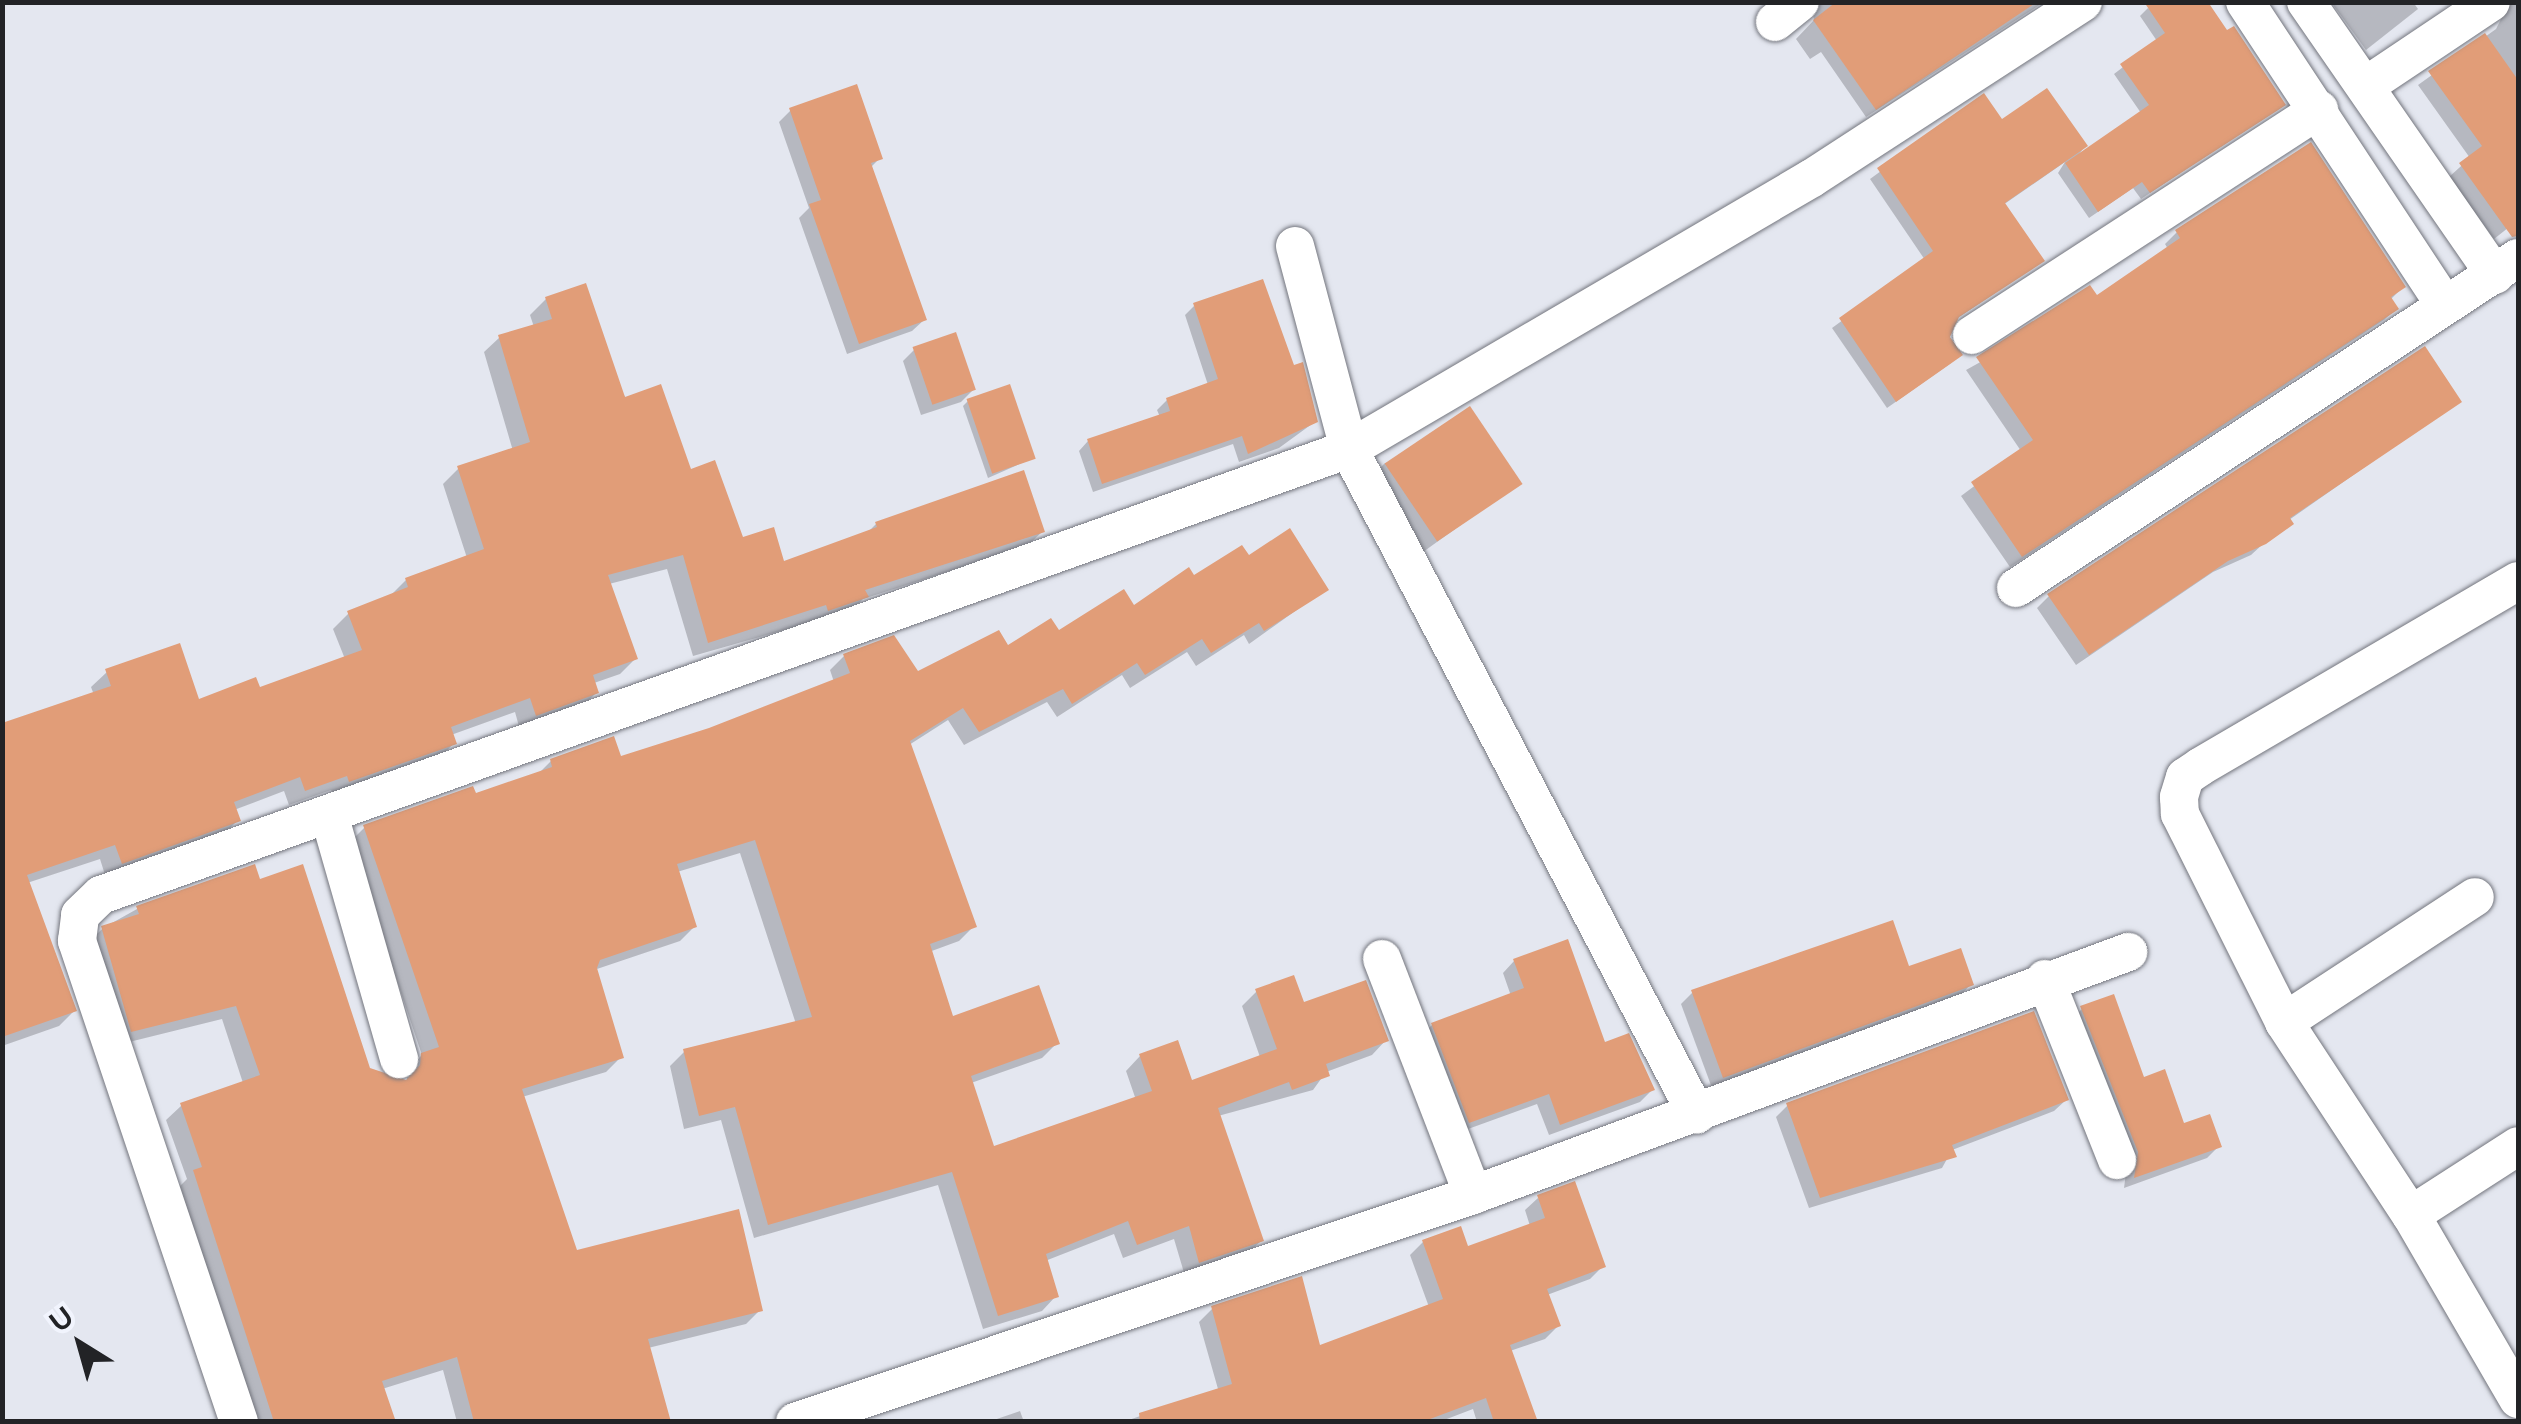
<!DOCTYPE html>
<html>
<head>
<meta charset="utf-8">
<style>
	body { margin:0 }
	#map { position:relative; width:2521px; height:1424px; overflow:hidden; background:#e4e7f0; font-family:Raleway,sans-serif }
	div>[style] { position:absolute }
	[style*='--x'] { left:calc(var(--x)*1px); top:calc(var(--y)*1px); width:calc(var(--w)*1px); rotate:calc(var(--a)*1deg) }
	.shadow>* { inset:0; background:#0003 }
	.building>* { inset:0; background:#e19d78; transform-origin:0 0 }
	.roads { filter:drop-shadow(0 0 2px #73757d) drop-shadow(0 0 2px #73757d) }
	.minor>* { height:38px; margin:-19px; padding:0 19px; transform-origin:19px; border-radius:19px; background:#fff }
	span { translate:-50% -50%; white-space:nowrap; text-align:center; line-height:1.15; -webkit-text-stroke:8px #f1f4fd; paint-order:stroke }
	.frame { position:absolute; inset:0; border:5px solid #222326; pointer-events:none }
	.north { position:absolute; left:30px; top:1294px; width:100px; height:100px; -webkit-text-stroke:8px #f1f4fd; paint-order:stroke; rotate:323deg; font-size:28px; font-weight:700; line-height:40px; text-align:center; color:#222326 }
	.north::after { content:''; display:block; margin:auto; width:35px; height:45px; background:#222326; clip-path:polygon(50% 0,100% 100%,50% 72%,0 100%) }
</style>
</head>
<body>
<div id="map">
	<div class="shadow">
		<div style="clip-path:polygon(1811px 2px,2044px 2px,1866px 117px,1821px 52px,1810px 59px,1796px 39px,1814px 20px)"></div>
		<div style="clip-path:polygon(2331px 2px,2413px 2px,2418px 9px,2366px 50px)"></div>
		<div style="clip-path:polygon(2499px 2px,2518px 2px,2518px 220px,2494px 239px,2449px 177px,2470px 158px,2418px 85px,2496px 29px,2503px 15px)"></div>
		<div style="clip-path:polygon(2148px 8px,2283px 104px,2141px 199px,2133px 188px,2089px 218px,2058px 173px,2065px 162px,2003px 205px,2042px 261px,1955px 320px,1947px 337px,1951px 363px,1887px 408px,1832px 328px,1925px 260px,1870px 179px,1983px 97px,2001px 122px,2085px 146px,2077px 157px,2141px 113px,2114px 74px,2157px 41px,2140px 16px)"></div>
		<div style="clip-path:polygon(791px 110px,880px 158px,870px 168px,924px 320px,912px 331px,847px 354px,799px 218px,809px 208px,779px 122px)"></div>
		<div style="clip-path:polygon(2177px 232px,2403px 287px,2390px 300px,2396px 309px,2384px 320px,2010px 567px,1961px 496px,2021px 451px,1966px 370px,2096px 298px,2168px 249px,2165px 244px)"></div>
		<div style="clip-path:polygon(546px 299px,742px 541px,783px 565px,866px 534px,876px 524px,1043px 531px,1027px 546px,863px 599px,851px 611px,693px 656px,667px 569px,609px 584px,635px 659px,620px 674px,594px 683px,597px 692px,581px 708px,520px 730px,515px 712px,451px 735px,454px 743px,439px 759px,334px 796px,331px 790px,289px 805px,284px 791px,234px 810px,238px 820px,222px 836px,106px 878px,100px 859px,27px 883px,74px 1011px,59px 1026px,2px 1046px,2px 727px,94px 695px,91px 687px,107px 672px,198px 702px,259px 690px,345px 659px,333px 629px,349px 613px,390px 596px,406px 580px,467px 558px,443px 484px,459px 468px,513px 451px,484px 352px,500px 337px,534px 327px,530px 315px)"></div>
		<div style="clip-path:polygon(1194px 306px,1316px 421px,1279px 448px,1239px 462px,1233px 444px,1093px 492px,1079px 451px,1088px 441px,1160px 417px,1157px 410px,1167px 400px,1208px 385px,1185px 315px)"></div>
		<div style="clip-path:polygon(914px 350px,973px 390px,961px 402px,921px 415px,903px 361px)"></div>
		<div style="clip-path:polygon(968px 401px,1033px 458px,988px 478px,963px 406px)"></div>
		<div style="clip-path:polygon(2459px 401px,2289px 520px,2251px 555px,2213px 572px,2076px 665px,2037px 608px,2049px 596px)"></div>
		<div style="clip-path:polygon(1385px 463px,1518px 484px,1416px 557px,1367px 481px)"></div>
		<div style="clip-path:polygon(1248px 558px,1326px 589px,1249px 644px,1244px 635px,1196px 666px,1187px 652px,1130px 688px,1122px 675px,1057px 717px,1047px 702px,964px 745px,948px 720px,909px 745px,974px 926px,959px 941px,929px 952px,952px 1019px,1057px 1043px,1042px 1058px,971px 1083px,992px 1150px,1136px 1100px,1126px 1071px,1140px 1056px,1190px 1083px,1260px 1057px,1242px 1006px,1257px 991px,1386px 1040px,1372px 1055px,1326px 1072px,1313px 1090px,1218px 1116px,1261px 1241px,1246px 1255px,1185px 1276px,1174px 1239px,1123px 1258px,1114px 1234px,1045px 1261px,1056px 1296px,1042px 1311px,983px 1329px,938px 1185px,754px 1238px,721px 1120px,684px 1129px,670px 1066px,684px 1052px,796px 1024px,740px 853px,677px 872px,695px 926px,680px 941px,594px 970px,621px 1057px,606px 1072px,522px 1097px,575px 1253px,760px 1310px,746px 1324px,648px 1348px,668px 1422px,457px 1422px,443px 1370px,382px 1389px,393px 1422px,254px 1422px,180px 1186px,187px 1179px,166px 1120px,181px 1106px,243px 1083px,222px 1019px,117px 1045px,88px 943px,103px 928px,137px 909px,258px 883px,368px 1070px,407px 1083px,407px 1070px,422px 1055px,350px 842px,365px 827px,537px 775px,551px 761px,619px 759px,710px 730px,834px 682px,830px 670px,844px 656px,917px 674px,1133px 608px)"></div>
		<div style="clip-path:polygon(1514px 961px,1652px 1090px,1640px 1102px,1549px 1135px,1537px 1104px,1457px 1133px,1420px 1036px,1432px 1025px,1511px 996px,1503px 973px)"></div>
		<div style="clip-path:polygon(1908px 969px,1971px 984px,1960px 996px,1712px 1088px,1681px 1004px,1692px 993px)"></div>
		<div style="clip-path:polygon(2082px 1009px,2183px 1126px,2219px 1146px,2207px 1158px,2124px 1188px,2127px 1165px,2070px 1020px)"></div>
		<div style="clip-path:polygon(2066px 1100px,2054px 1111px,1952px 1150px,1942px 1168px,1809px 1208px,1776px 1117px,1788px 1105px)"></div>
		<div style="clip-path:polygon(1538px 1198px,1603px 1266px,1590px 1279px,1547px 1295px,1558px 1326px,1545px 1339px,1510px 1351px,1535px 1422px,1477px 1422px,1473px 1409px,1439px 1422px,1123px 1422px,1218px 1389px,1199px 1322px,1212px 1309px,1318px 1348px,1429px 1307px,1410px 1255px,1423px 1242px,1466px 1249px,1530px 1226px,1525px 1210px)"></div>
		<div style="clip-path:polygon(1020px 1411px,1024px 1422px,988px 1422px)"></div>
	</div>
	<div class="building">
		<div style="clip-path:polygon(1836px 2px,2037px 2px,1876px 110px,1813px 20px)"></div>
		<div style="clip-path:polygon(2144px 2px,2208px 2px,2227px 30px,2234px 26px,2286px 105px,2150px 193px,2142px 182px,2098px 212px,2065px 163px,2149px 105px,2120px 64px,2165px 33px)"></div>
		<div style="clip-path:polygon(2485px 33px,2518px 80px,2518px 236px,2512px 237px,2459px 163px,2482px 146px,2428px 71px)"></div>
		<div style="clip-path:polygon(857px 84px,883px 159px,871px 163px,927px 320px,859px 344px,809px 204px,821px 200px,789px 108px)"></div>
		<div style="clip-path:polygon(2047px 88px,2088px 146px,2005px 203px,2045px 261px,1959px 317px,1950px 337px,1963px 355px,1896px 402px,1839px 318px,1933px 251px,1877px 168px,1984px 93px,2002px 119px)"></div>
		<div style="clip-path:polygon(2311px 142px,2406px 287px,2391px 297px,2399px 309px,2022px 557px,1971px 482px,2033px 440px,1976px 357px,2090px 285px,2097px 295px,2180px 238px,2175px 230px)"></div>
		<div style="clip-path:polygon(1263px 279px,1294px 365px,1303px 362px,1318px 422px,1248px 454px,1242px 436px,1102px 484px,1087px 439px,1170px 411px,1166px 398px,1218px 379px,1193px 303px)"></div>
		<div style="clip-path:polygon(586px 283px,625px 397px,661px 384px,691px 469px,715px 460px,743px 537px,774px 527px,784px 561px,877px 527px,875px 522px,1024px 470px,1045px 532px,865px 590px,869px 597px,828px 611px,826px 605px,708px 643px,683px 555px,608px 575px,638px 659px,593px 675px,599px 693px,536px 716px,530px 698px,451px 727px,457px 744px,349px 782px,347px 776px,305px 791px,300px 777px,234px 802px,241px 821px,122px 864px,115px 845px,27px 875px,77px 1011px,2px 1037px,2px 723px,111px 686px,105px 669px,180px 643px,199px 699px,256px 677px,260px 687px,362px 650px,347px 611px,408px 587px,405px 578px,484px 549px,457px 466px,530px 442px,498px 335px,552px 319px,545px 297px)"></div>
		<div style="left:956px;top:332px;width:61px;height:46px;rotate:71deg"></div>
		<div style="clip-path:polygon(2425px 346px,2462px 402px,2290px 518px,2294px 524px,2266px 544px,2228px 561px,2089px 655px,2047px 594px)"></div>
		<div style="left:1010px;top:384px;width:79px;height:46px;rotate:71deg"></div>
		<div style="left:1470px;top:406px;width:94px;height:103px;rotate:56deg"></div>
		<div style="clip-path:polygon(1290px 528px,1329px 590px,1264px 631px,1259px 623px,1211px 653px,1202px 639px,1145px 675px,1137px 663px,1072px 704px,1063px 689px,979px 732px,963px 708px,910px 741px,977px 927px,930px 944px,953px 1016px,1039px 985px,1060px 1044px,971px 1076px,994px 1146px,1152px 1091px,1139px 1054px,1178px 1040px,1192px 1080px,1277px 1049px,1255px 989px,1294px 975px,1304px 1002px,1366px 980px,1389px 1041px,1326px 1064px,1330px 1076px,1292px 1090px,1289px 1082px,1218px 1108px,1264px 1241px,1199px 1263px,1189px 1226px,1137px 1245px,1128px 1221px,1046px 1254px,1059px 1297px,998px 1316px,952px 1172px,768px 1225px,735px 1107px,699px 1116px,683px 1049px,812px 1017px,755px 840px,677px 864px,697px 927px,600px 960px,597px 968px,624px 1058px,522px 1089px,577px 1250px,739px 1209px,763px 1311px,648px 1339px,671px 1422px,474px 1422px,457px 1357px,382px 1381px,396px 1422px,274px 1422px,193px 1170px,202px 1167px,180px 1103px,260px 1075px,236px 1006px,131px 1032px,101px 926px,139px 914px,136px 906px,255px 864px,260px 879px,303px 864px,370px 1068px,406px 1080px,420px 1065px,421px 1053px,439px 1047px,363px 825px,473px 786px,476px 793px,552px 767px,550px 759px,614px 736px,621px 756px,709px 728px,850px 673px,843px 654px,894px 635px,918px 671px,999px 630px,1008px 645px,1051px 618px,1059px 630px,1124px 589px,1134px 605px,1189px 567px,1194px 575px,1242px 545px,1249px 555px)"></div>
		<div style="clip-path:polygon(1893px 920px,1909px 966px,1961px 948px,1974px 985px,1723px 1078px,1691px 990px)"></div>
		<div style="clip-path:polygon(1568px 939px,1605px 1042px,1629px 1033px,1655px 1090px,1560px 1125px,1549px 1094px,1469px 1123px,1431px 1023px,1524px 988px,1513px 959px)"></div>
		<div style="clip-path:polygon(2114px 994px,2144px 1077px,2165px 1069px,2184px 1123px,2210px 1114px,2222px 1147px,2134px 1178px,2138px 1152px,2080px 1006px)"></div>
		<div style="clip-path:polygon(2034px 1011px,2069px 1100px,1952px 1145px,1957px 1157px,1820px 1198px,1786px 1103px)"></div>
		<div style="clip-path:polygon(1575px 1181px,1606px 1267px,1547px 1289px,1561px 1326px,1510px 1345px,1538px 1422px,1494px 1422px,1486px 1398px,1422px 1422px,1140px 1422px,1139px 1413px,1232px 1384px,1211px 1306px,1302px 1276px,1320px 1345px,1443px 1299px,1422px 1240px,1461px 1226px,1468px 1246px,1545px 1218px,1537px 1195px)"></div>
	</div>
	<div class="roads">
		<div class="minor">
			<div style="--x:2245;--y:2;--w:362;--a:56.6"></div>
			<div style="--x:2306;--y:2;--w:332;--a:55.3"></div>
			<div style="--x:1775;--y:22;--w:32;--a:-39"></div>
			<div style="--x:2367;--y:85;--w:149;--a:-33.8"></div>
			<div style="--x:1295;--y:246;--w:210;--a:75.1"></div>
			<div style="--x:1349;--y:449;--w:536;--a:-30.34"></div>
			<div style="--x:1812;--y:178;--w:323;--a:-33"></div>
			<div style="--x:1972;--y:335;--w:414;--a:-33"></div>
			<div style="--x:2518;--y:581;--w:368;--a:149.7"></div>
			<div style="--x:2200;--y:767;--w:18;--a:146"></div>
			<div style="--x:2185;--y:777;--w:21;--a:107"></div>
			<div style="--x:2179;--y:797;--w:17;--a:87"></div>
			<div style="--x:2180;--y:814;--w:233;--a:63.4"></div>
			<div style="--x:2284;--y:1022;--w:231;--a:56.7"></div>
			<div style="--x:2411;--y:1215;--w:213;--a:59.8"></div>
			<div style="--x:2016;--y:588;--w:601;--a:-33.32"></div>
			<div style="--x:330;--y:818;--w:251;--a:74"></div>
			<div style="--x:1382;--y:959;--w:253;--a:68.9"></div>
			<div style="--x:2045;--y:979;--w:195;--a:68.3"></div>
			<div style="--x:2284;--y:1022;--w:228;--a:-33.2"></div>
			<div style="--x:2411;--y:1215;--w:127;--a:-32.8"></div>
			<div style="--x:239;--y:1422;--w:508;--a:-108.61"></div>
			<div style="--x:77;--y:941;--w:26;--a:-83"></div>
			<div style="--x:80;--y:915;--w:29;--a:-44"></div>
			<div style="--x:101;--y:895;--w:1325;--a:-19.67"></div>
			<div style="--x:1349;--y:449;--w:751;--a:62.41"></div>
			<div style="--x:795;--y:1422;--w:715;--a:-18.51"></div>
			<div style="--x:1473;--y:1195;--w:699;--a:-20.35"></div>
		</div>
	</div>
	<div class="frame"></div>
	<div class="north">U</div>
</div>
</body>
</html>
